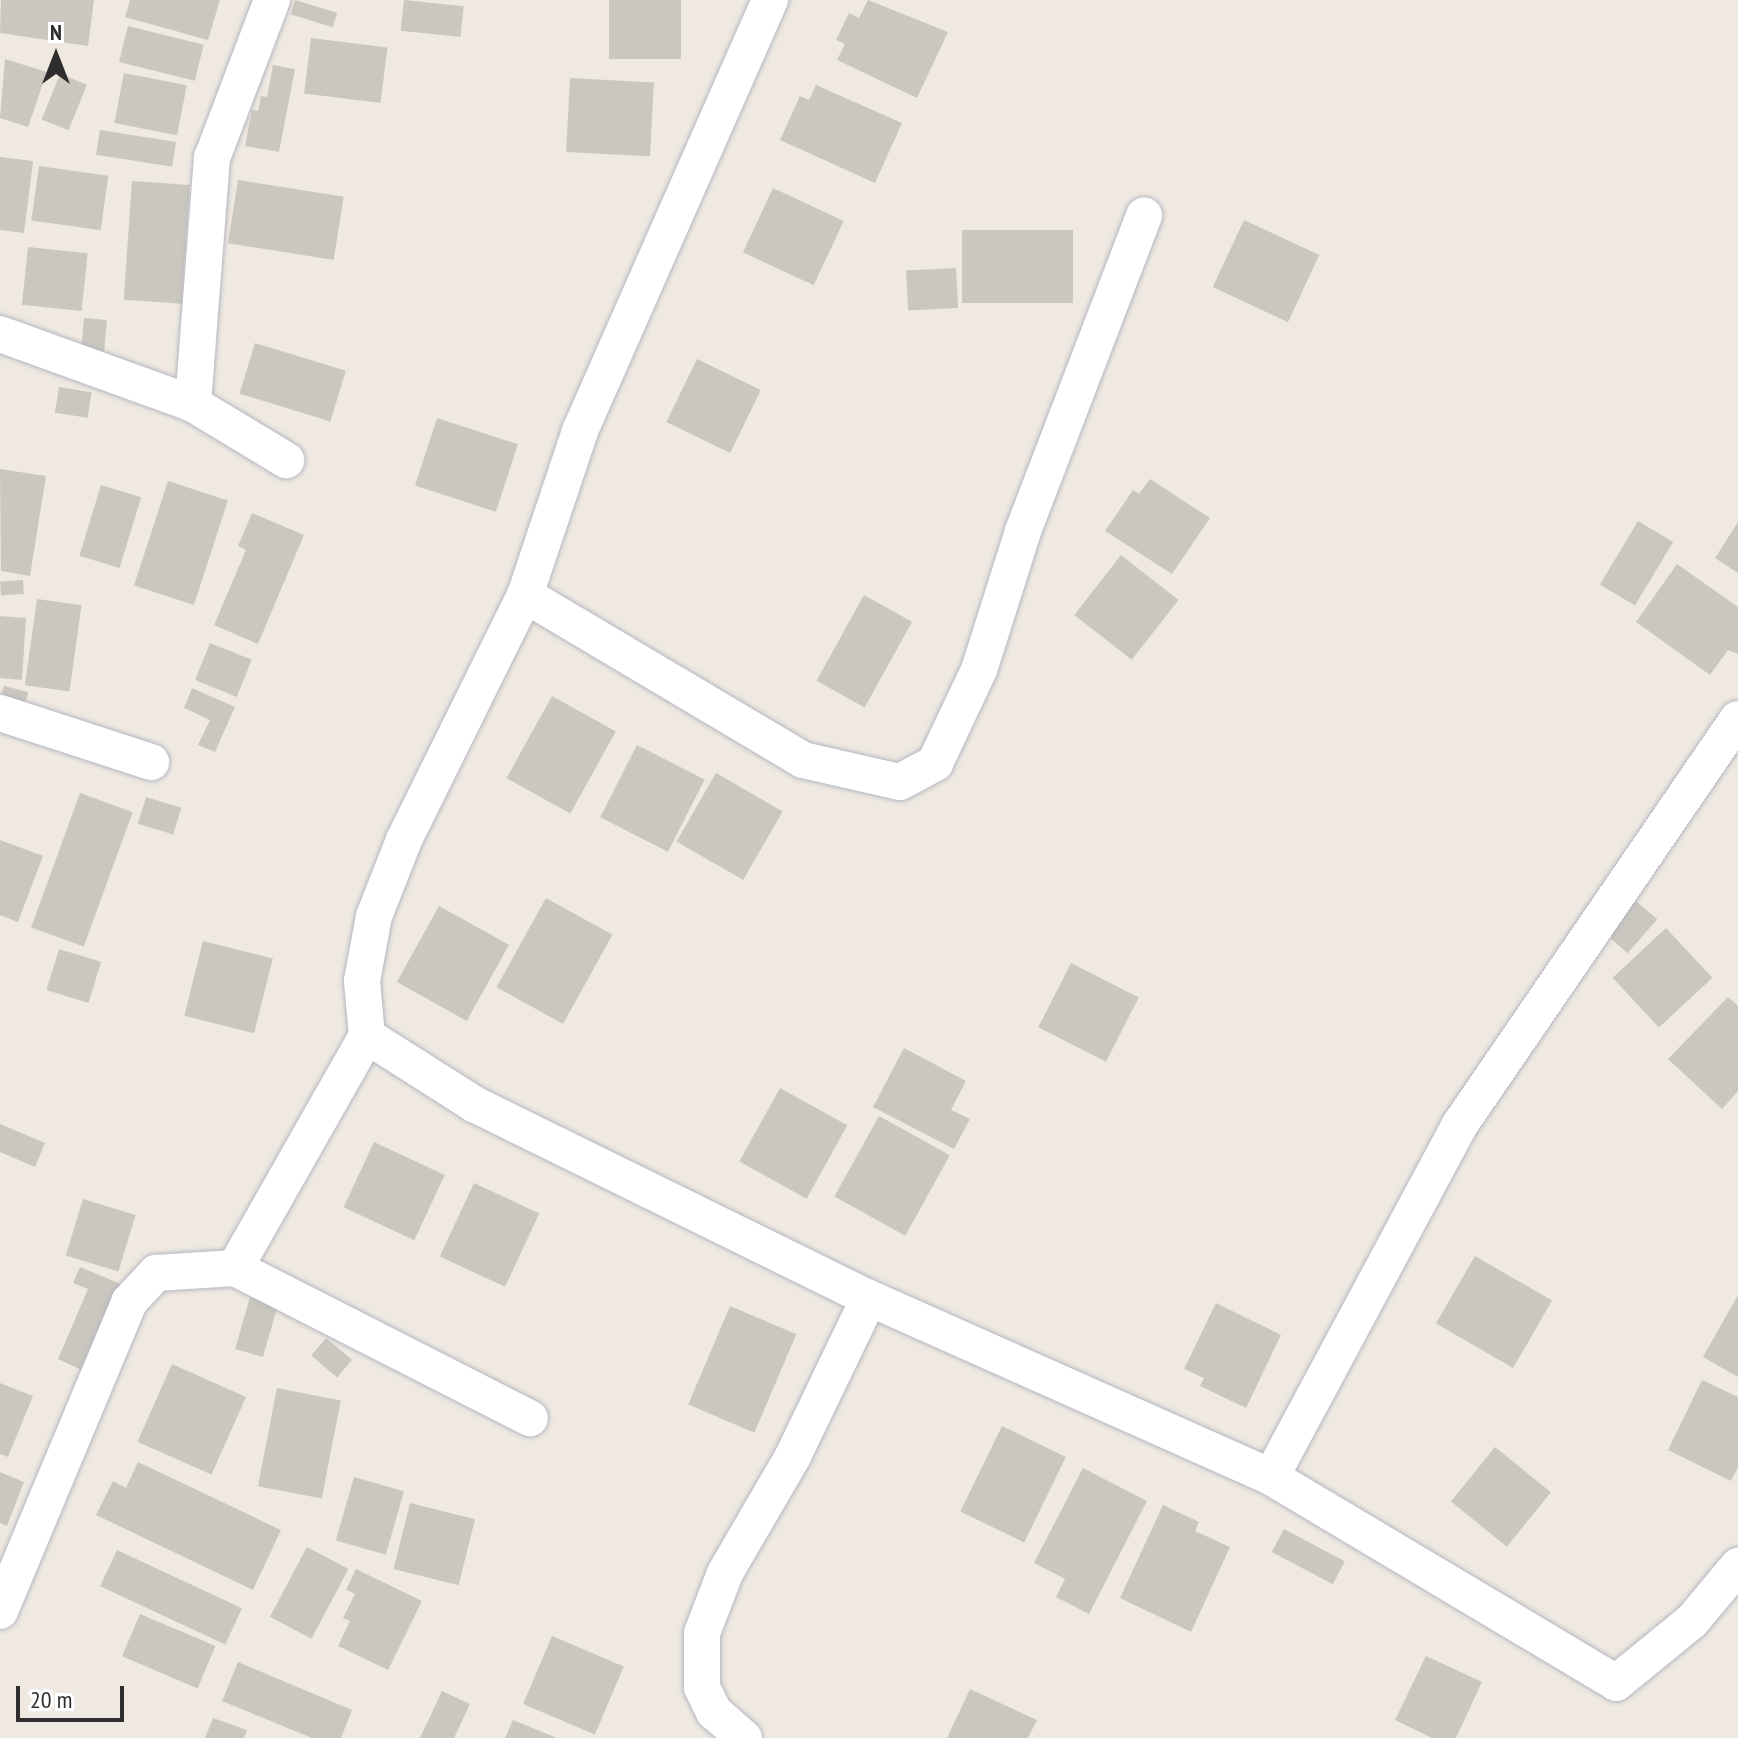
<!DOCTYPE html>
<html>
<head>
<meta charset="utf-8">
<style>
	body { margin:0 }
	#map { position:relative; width:1738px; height:1738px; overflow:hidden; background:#efe9e1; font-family:"PT Sans Narrow",sans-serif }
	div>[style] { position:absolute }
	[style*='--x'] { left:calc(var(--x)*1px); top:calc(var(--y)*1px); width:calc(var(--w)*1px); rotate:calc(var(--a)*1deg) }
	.building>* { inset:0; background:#cbc7bf; transform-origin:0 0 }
	.roads { filter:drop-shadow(0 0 2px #b4b7c1) drop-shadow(0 0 2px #b4b7c1) }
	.minor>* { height:36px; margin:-18px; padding:0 18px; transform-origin:18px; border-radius:18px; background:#fff }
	span { translate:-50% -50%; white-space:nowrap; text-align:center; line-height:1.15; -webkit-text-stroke:8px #fff; paint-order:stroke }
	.north { position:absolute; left:16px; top:16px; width:80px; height:80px; -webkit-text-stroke:6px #fff; paint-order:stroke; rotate:0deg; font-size:22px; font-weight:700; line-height:32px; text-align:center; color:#2e2e2e }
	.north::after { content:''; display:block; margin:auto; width:28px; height:36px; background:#2e2e2e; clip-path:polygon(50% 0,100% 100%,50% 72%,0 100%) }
	.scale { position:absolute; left:16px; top:1686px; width:108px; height:36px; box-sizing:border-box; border:4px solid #2e2e2e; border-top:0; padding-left:10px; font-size:24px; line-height:28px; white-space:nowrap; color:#2e2e2e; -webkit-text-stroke:6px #fff; paint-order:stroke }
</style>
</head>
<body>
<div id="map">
	<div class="building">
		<div style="clip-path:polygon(1px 0,94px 0,88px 46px,0 33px)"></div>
		<div style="clip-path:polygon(130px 0,220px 0,208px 40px,125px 17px)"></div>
		<div style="left:295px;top:0;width:44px;height:15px;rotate:17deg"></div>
		<div style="left:404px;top:0;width:60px;height:31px;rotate:6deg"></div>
		<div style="left:609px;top:0;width:72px;height:59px"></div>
		<div style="clip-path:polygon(868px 0,948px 32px,917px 98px,837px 60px,845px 44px,836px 40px,849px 13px,859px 18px)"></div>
		<div style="left:128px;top:26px;width:78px;height:37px;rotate:14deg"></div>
		<div style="left:311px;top:38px;width:77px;height:56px;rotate:7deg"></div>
		<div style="clip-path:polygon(5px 59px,47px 72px,28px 127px,0 118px)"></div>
		<div style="clip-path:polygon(273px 65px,295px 69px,279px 152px,245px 146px,252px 110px,258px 111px,261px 96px,267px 97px)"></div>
		<div style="left:124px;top:73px;width:64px;height:51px;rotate:11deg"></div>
		<div style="left:60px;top:74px;width:29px;height:49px;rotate:22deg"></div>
		<div style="left:570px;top:78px;width:84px;height:74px;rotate:3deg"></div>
		<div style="clip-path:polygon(816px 85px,902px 123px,875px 183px,780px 140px,800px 96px,809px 100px)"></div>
		<div style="left:100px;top:130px;width:77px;height:25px;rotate:9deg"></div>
		<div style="clip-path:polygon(0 157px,33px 161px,24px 233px,0 230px)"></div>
		<div style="left:39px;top:166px;width:70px;height:55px;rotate:8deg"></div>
		<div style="left:238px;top:180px;width:107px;height:64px;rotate:9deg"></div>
		<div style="left:132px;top:181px;width:58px;height:119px;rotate:4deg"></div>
		<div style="left:773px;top:188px;width:78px;height:71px;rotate:25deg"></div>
		<div style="left:1244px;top:220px;width:83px;height:74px;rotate:25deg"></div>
		<div style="left:1073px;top:230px;width:73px;height:111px;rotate:90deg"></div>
		<div style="left:28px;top:247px;width:60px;height:58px;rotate:6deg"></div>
		<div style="left:956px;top:268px;width:40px;height:50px;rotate:87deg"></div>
		<div style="left:84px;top:318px;width:23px;height:31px;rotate:5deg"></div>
		<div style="left:255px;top:343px;width:95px;height:53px;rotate:17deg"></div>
		<div style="left:697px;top:359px;width:71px;height:70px;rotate:26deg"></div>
		<div style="left:59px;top:387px;width:33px;height:26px;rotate:9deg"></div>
		<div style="left:437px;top:418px;width:85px;height:71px;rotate:18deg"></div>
		<div style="clip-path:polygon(0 469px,46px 476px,30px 576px,1px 571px)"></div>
		<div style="clip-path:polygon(1150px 479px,1210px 518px,1172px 574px,1105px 531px,1133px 490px,1139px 494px)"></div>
		<div style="left:168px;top:481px;width:63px;height:110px;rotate:18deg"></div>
		<div style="left:101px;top:485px;width:42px;height:74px;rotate:17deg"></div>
		<div style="clip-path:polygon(252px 513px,304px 535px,258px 644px,214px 625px,246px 550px,238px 546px)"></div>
		<div style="left:1638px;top:521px;width:41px;height:74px;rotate:31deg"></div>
		<div style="clip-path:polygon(1738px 522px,1738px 573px,1715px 558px)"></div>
		<div style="left:1121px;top:555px;width:73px;height:76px;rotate:38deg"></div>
		<div style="clip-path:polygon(1677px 564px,1738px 607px,1738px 654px,1728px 650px,1710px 675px,1636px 622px)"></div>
		<div style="left:23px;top:580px;width:14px;height:23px;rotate:86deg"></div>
		<div style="left:864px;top:595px;width:55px;height:98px;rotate:29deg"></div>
		<div style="left:37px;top:599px;width:45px;height:87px;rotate:8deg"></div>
		<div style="clip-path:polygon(0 616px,26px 618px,22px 680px,0 678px)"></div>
		<div style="left:210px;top:643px;width:45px;height:40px;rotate:22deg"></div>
		<div style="left:4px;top:686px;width:25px;height:11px;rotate:14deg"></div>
		<div style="clip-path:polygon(192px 688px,235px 707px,215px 752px,198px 745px,210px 720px,184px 708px)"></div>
		<div style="left:552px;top:696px;width:73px;height:94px;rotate:29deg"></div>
		<div style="left:637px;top:745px;width:76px;height:81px;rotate:27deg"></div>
		<div style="left:716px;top:773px;width:77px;height:79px;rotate:30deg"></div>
		<div style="left:80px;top:793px;width:56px;height:143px;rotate:20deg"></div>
		<div style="left:146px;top:797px;width:37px;height:28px;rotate:17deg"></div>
		<div style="clip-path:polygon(0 840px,43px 856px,18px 922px,0 915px)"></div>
		<div style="left:546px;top:898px;width:76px;height:102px;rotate:29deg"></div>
		<div style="left:1636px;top:901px;width:28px;height:45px;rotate:41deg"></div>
		<div style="left:439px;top:906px;width:80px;height:87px;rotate:29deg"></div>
		<div style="left:1666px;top:928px;width:68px;height:73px;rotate:47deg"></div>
		<div style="left:203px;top:941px;width:72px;height:77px;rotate:14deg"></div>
		<div style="left:59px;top:949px;width:44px;height:43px;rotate:17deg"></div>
		<div style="left:1071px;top:963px;width:76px;height:72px;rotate:27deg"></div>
		<div style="clip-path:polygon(1728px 997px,1738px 1006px,1738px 1091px,1722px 1109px,1668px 1059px)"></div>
		<div style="clip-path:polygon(904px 1048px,966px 1081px,951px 1110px,970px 1119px,954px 1149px,873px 1107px)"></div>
		<div style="left:780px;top:1088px;width:77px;height:84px;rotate:29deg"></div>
		<div style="left:879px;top:1116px;width:81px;height:92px;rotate:29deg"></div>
		<div style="clip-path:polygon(0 1124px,45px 1143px,35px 1167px,0 1152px)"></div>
		<div style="left:374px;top:1142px;width:78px;height:72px;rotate:25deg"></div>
		<div style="left:474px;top:1183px;width:72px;height:81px;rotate:25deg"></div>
		<div style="left:83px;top:1199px;width:55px;height:59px;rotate:17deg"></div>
		<div style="left:1475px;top:1256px;width:89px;height:78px;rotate:30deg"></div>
		<div style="clip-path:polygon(80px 1267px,123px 1285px,86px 1372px,58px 1359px,88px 1289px,73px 1283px)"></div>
		<div style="clip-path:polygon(1738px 1295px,1738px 1377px,1703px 1357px)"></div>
		<div style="left:250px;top:1297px;width:29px;height:54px;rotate:16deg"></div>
		<div style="clip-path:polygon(1216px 1303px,1281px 1335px,1246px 1408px,1200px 1386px,1204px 1378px,1184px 1369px)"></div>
		<div style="left:730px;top:1306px;width:72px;height:107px;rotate:23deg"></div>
		<div style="left:326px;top:1338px;width:34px;height:23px;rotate:40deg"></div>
		<div style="left:172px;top:1364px;width:81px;height:85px;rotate:24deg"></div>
		<div style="clip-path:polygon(1702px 1380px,1738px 1397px,1738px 1467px,1731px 1481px,1668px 1450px)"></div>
		<div style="clip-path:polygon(0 1383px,33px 1396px,8px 1457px,0 1454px)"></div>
		<div style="left:277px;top:1388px;width:65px;height:100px;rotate:11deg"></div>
		<div style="left:1002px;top:1426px;width:71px;height:95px;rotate:26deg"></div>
		<div style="left:1495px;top:1447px;width:72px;height:70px;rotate:39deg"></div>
		<div style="clip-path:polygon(138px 1462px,281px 1530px,253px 1590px,96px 1515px,113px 1481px,126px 1488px)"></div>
		<div style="clip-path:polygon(1083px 1468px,1147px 1501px,1089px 1614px,1056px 1597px,1065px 1579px,1034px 1563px)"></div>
		<div style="clip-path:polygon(0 1472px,24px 1482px,7px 1526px,0 1523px)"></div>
		<div style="left:354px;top:1477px;width:52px;height:66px;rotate:16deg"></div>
		<div style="left:410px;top:1503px;width:67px;height:68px;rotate:14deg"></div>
		<div style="clip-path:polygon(1163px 1505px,1199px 1522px,1195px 1531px,1230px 1547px,1191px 1632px,1120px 1598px)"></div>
		<div style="left:1284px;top:1529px;width:69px;height:26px;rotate:28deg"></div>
		<div style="left:307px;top:1547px;width:47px;height:79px;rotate:28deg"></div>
		<div style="left:117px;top:1550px;width:138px;height:40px;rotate:25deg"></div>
		<div style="clip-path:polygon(356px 1569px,422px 1601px,388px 1670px,338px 1646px,350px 1621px,343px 1618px,355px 1594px,346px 1590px)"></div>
		<div style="left:140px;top:1614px;width:82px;height:46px;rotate:23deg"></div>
		<div style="left:552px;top:1636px;width:78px;height:74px;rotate:23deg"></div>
		<div style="clip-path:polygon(1426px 1656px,1482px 1682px,1456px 1738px,1432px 1738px,1395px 1720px)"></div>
		<div style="clip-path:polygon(238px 1662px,352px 1710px,341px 1738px,312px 1738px,222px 1701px)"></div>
		<div style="clip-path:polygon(970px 1689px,1037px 1720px,1028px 1738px,947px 1738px)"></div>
		<div style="clip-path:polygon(442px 1691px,470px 1704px,454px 1738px,420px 1738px)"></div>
		<div style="clip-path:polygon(213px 1718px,247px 1730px,244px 1738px,205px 1738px)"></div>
		<div style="clip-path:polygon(513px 1720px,557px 1738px,505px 1738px)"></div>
	</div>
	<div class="roads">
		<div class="minor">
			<div style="--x:770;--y:0;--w:471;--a:113.8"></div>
			<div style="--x:580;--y:431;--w:173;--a:108.5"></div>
			<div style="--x:525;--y:595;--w:273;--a:116.3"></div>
			<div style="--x:404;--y:840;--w:82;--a:111.5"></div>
			<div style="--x:374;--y:916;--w:66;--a:100.5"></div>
			<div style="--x:362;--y:981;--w:55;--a:84.8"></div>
			<div style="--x:367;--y:1036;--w:127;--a:32.4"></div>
			<div style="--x:474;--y:1104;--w:440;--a:26.2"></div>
			<div style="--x:869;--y:1298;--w:440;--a:24"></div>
			<div style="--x:1271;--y:1477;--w:402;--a:30.8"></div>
			<div style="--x:1616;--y:1683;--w:98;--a:-39.2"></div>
			<div style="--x:1692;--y:1621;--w:72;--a:-50.1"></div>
			<div style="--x:0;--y:334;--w:205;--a:19.9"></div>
			<div style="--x:193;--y:404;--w:109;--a:31.1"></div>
			<div style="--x:193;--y:404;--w:247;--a:-85.6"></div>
			<div style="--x:212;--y:158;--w:169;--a:-69.2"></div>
			<div style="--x:525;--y:595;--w:323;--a:30.7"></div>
			<div style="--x:803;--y:760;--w:99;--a:12.8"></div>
			<div style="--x:900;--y:782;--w:40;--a:-28"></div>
			<div style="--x:935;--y:763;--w:103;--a:-64.7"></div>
			<div style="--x:979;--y:670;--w:146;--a:-72.4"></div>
			<div style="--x:1023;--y:531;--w:338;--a:-69"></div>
			<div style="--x:0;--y:713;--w:159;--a:18"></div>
			<div style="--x:235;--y:1268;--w:267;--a:-60.4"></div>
			<div style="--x:1271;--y:1477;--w:398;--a:-61.8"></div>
			<div style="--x:1459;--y:1126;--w:493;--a:-55.6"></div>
			<div style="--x:0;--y:1611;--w:335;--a:-67.3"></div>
			<div style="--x:129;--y:1302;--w:40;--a:-47"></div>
			<div style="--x:156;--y:1273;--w:79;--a:-3.6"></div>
			<div style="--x:235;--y:1268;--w:331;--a:27"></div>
			<div style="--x:744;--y:1738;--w:40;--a:-139"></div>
			<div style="--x:714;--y:1712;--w:28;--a:-116"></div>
			<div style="--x:702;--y:1687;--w:54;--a:-90"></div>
			<div style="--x:702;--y:1633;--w:64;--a:-69"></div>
			<div style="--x:725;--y:1573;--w:135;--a:-59.8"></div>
			<div style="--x:793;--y:1456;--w:175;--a:-64.3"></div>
		</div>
	</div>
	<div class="north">N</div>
	<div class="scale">20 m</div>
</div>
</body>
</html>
